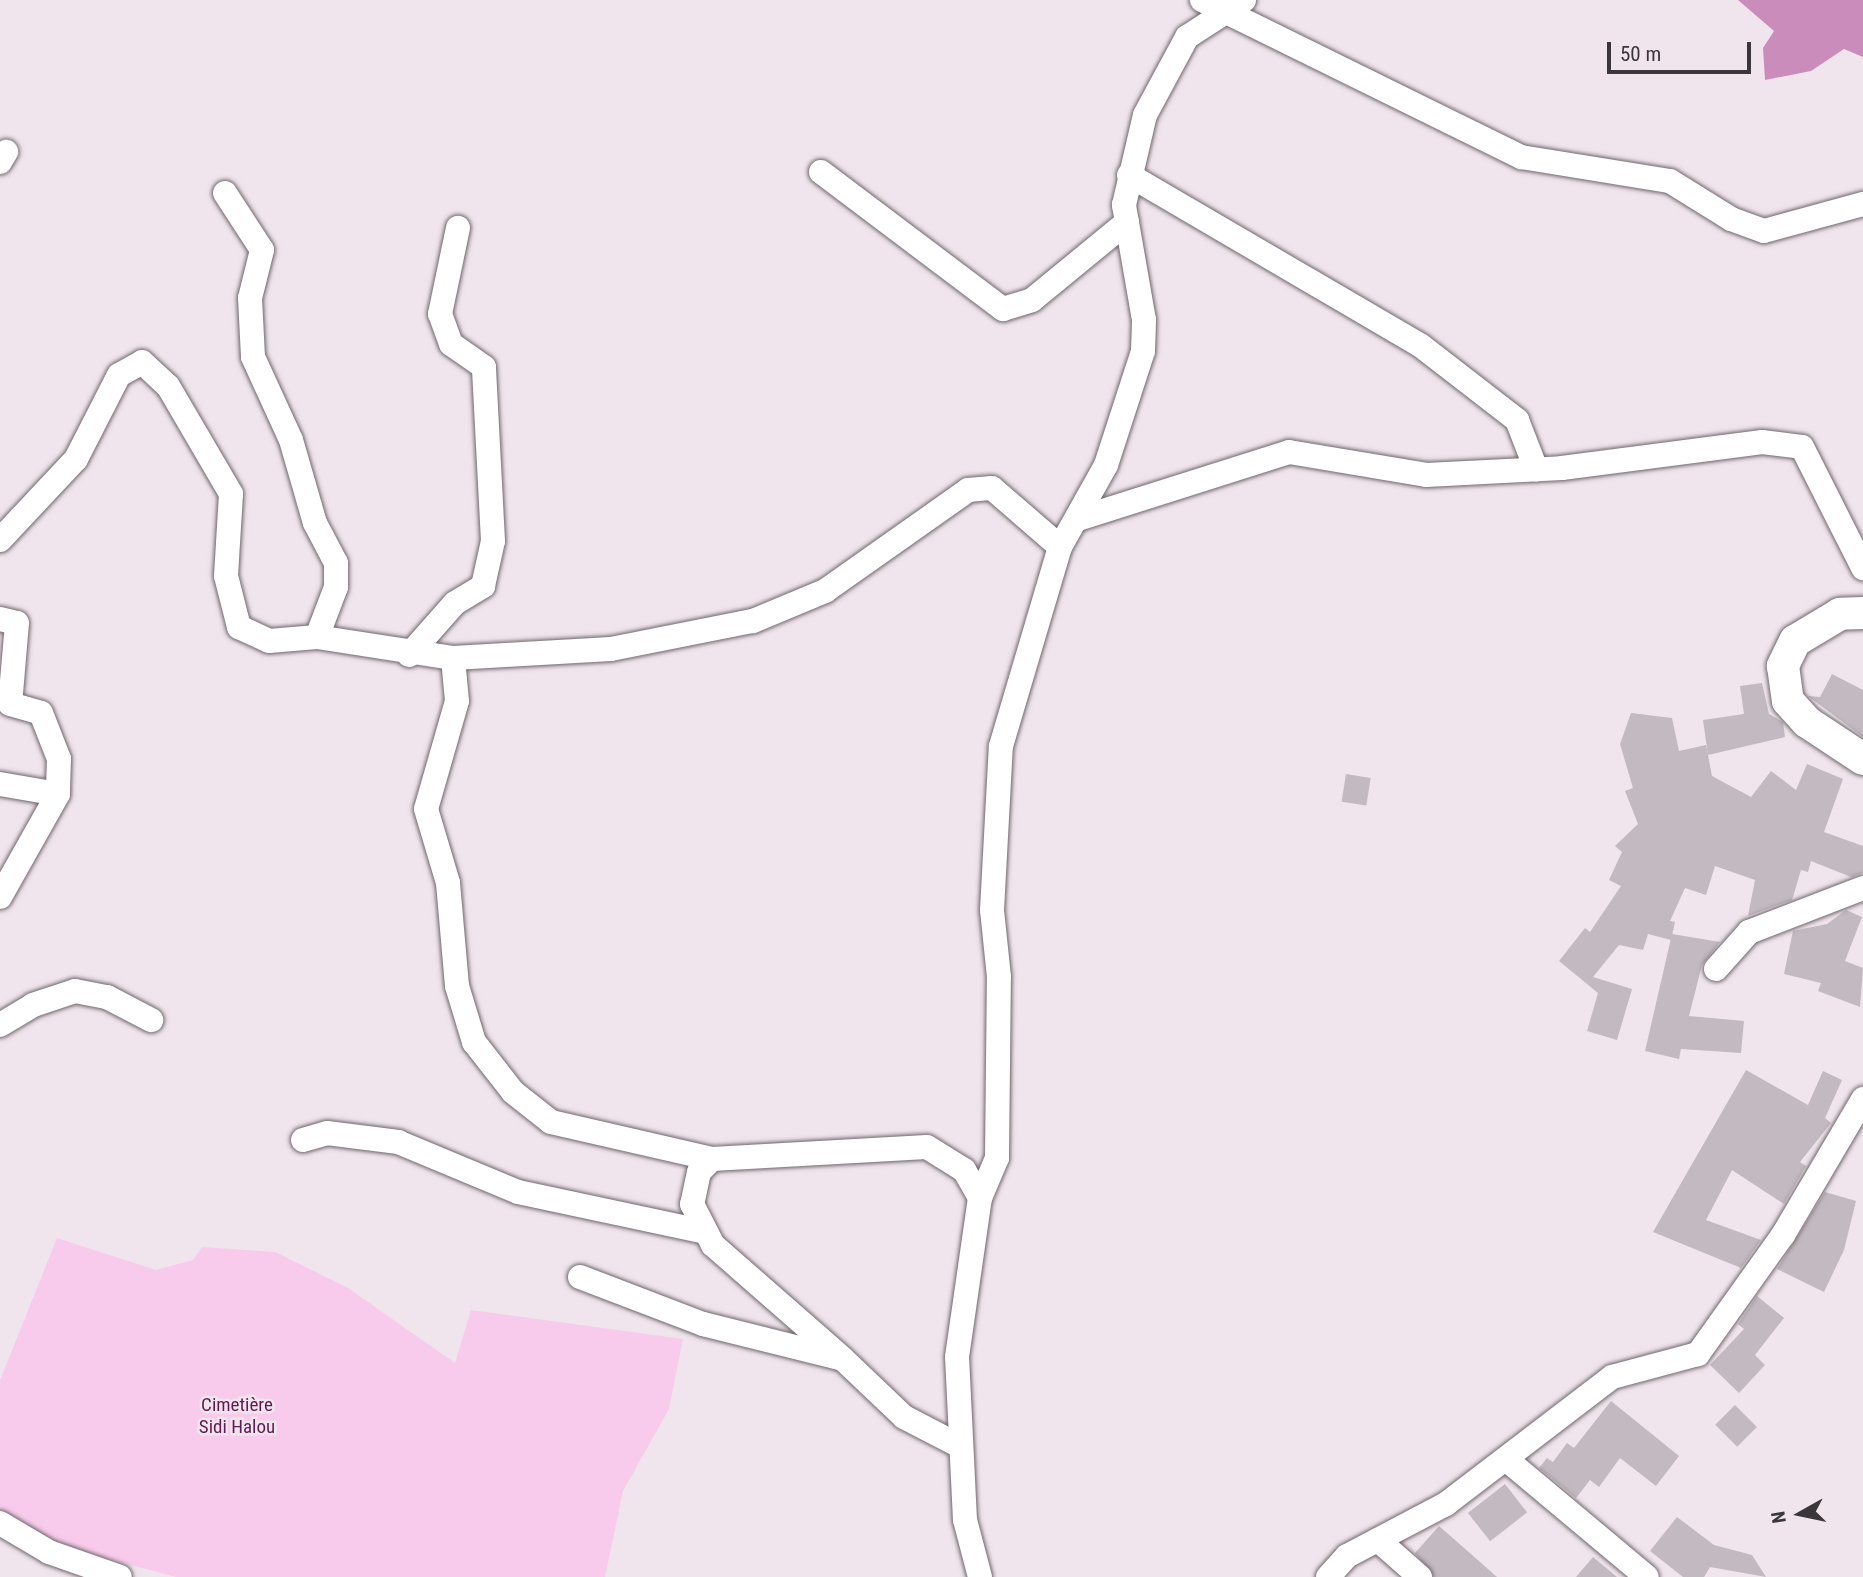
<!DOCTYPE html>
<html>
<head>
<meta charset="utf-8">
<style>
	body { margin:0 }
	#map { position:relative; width:1863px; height:1577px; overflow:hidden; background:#f0e5ec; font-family:"Roboto Condensed",sans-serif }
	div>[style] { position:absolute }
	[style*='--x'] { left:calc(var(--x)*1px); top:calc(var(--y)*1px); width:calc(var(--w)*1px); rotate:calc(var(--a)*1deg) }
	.green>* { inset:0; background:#f8cbec }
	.forest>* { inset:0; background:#ca8dbb }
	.building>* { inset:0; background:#c3b9c0; transform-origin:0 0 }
	.roads { filter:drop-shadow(0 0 2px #6f666c) drop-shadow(0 0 2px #6f666c) }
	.minor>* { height:24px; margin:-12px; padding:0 12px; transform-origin:12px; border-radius:12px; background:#fff }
	.major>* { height:32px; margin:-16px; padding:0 16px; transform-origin:16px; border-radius:16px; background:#fff }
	span { translate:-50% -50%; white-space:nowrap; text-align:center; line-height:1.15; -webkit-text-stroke:5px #f0e5ec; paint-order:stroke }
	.park-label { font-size:19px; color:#611a54 }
	.north { position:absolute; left:1765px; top:1479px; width:70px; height:70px; -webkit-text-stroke:5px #f0e5ec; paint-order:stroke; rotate:261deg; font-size:19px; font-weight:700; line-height:28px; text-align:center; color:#3a3639 }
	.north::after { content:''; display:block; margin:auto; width:24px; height:32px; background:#3a3639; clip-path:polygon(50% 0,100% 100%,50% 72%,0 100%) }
	.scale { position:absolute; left:1607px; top:42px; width:144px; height:32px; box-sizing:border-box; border:4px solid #3a3639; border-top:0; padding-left:9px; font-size:21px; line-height:24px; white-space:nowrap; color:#3a3639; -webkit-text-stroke:5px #f0e5ec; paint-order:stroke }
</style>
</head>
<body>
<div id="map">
	<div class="green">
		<div style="clip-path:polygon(57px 1238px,156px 1270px,193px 1260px,202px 1247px,275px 1252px,348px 1288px,455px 1363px,471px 1310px,683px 1339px,669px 1409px,623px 1491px,605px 1577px,176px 1577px,60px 1546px,0 1514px,0 1380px)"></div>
	</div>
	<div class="forest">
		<div style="clip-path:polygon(1738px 0,1863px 0,1863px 57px,1844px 49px,1811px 71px,1765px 80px,1763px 48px,1774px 31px)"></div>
	</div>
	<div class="building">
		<div style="clip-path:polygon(1832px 674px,1863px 690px,1863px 737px,1808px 696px,1820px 697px)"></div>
		<div style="clip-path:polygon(1762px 683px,1769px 714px,1783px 722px,1785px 737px,1708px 755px,1712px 776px,1751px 797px,1771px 771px,1796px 790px,1807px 764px,1843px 779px,1824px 832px,1863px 846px,1863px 873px,1851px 877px,1811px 861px,1808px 872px,1801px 870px,1792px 900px,1748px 916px,1755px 880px,1715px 866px,1706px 895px,1685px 888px,1670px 921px,1675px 922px,1671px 940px,1648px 934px,1643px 950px,1619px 945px,1593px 977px,1632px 989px,1617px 1040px,1587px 1031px,1598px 993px,1559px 961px,1585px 928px,1590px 932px,1621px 886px,1609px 880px,1622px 852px,1615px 846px,1638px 824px,1625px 791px,1633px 788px,1620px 744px,1631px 713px,1672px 718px,1679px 751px,1706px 745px,1708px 755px,1703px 720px,1744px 714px,1740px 686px)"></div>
		<div style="left:1346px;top:774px;width:25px;height:28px;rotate:9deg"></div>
		<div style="clip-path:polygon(1846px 910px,1862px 917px,1845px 961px,1863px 968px,1860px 1007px,1818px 991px,1821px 983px,1784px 974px,1793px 931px,1827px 924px)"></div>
		<div style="clip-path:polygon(1672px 934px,1720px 942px,1702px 965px,1689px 1016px,1744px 1021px,1741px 1053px,1681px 1049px,1679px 1059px,1645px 1051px)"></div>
		<div style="clip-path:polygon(1746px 1070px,1808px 1105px,1823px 1071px,1842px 1080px,1825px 1118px,1831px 1123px,1800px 1162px,1806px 1166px,1784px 1204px,1732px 1170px,1706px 1220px,1761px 1240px,1741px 1268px,1653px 1232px)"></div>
		<div style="clip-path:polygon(1825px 1192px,1856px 1201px,1844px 1250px,1824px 1292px,1777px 1269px)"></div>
		<div style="clip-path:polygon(1757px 1296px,1784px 1318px,1755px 1355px,1765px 1365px,1739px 1393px,1710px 1365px,1744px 1329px,1738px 1324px)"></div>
		<div style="clip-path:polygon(1611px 1401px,1679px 1456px,1656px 1486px,1620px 1458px,1599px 1487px,1590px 1480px,1576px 1498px,1539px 1468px,1547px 1458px,1553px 1462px,1567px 1443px,1574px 1448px)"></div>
		<div style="left:1735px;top:1405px;width:31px;height:28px;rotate:45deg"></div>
		<div style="left:1505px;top:1484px;width:36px;height:47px;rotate:52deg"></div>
		<div style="clip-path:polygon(1677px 1517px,1714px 1545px,1752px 1555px,1766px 1577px,1710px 1567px,1704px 1577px,1683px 1577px,1650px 1551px)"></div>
		<div style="clip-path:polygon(1439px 1526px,1471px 1554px,1497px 1577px,1434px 1577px,1415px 1553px)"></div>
		<div style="clip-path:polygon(1593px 1557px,1617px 1577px,1576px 1577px)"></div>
	</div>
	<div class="roads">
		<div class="minor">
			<div style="--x:1202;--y:0;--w:356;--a:26.2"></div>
			<div style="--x:1521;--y:157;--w:151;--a:9.2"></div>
			<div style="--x:1670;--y:181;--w:72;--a:31.9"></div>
			<div style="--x:1731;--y:219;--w:35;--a:20"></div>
			<div style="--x:1764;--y:231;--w:103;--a:-15.3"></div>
			<div style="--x:0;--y:162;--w:12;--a:-59"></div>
			<div style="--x:821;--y:172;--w:228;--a:37"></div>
			<div style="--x:1003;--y:309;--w:30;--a:-17"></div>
			<div style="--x:1032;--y:300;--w:123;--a:-39.4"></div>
			<div style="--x:1129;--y:175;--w:337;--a:30.3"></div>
			<div style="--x:1420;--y:345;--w:123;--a:37.7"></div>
			<div style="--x:1517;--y:420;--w:53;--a:68.8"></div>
			<div style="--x:225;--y:193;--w:68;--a:57"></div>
			<div style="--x:262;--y:250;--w:49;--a:104"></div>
			<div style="--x:250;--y:298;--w:59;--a:87.1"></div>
			<div style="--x:253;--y:357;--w:91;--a:65.4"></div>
			<div style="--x:291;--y:440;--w:86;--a:73.9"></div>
			<div style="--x:315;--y:523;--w:45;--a:62.3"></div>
			<div style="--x:336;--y:563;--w:24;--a:90"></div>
			<div style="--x:336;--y:587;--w:53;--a:110.8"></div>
			<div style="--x:317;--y:637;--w:138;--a:8.8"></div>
			<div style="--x:453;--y:658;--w:158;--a:-3.3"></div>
			<div style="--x:611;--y:649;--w:145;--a:-11.2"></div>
			<div style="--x:753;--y:621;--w:78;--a:-22.6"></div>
			<div style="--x:825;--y:591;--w:175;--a:-35.2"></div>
			<div style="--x:968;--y:490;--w:24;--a:-5"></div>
			<div style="--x:992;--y:488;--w:90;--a:40.9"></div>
			<div style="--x:1081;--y:518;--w:218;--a:-17.6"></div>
			<div style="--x:1289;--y:452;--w:139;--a:9.5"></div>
			<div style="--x:1426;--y:475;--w:136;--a:-2.9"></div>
			<div style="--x:1562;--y:468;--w:202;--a:-7.4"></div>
			<div style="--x:1762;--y:442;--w:40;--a:7.1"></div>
			<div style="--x:1802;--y:447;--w:136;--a:63.2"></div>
			<div style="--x:0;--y:540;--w:111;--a:-46.8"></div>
			<div style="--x:76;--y:459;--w:94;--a:-62.9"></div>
			<div style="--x:119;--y:375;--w:26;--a:-29"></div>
			<div style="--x:142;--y:362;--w:35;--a:43"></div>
			<div style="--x:168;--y:386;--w:125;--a:59.7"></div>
			<div style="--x:231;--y:494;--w:82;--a:93.5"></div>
			<div style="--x:226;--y:576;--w:53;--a:75.7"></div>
			<div style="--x:239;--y:627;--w:33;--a:25"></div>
			<div style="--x:269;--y:641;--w:48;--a:-4.8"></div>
			<div style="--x:0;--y:619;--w:17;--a:13"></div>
			<div style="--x:17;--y:623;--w:81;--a:94.9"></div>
			<div style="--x:10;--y:704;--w:32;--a:16"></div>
			<div style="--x:41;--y:713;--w:49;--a:68.6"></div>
			<div style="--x:59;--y:759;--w:35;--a:92"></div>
			<div style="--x:58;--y:794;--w:59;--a:-170.2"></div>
			<div style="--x:409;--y:655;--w:69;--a:-48.5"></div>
			<div style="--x:455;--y:603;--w:33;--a:-31"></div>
			<div style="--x:483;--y:586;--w:46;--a:-77.5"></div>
			<div style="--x:493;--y:541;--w:174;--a:-93"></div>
			<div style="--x:484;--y:367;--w:40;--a:-145.1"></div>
			<div style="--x:451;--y:344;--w:32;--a:-110"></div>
			<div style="--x:440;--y:314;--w:88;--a:-78.2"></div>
			<div style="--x:453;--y:658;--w:43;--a:84.7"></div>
			<div style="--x:457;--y:701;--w:112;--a:106"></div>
			<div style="--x:426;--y:809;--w:77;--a:73.4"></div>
			<div style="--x:448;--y:883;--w:103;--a:85"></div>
			<div style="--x:457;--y:986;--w:59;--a:73.1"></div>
			<div style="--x:474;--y:1042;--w:63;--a:52"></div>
			<div style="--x:513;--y:1092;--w:48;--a:38.3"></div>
			<div style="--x:551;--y:1122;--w:165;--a:12.9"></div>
			<div style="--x:712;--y:1159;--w:215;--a:-3.2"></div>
			<div style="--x:927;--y:1147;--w:44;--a:31.9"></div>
			<div style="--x:964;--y:1170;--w:32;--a:60"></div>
			<div style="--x:0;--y:897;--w:118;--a:-60.6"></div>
			<div style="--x:1716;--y:969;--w:50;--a:-48.3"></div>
			<div style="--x:1749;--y:932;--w:122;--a:-21.1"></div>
			<div style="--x:0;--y:1025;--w:39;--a:-31"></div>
			<div style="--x:33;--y:1005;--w:44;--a:-18.4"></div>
			<div style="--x:75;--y:991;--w:33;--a:11"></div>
			<div style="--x:107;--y:997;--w:50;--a:27.6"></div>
			<div style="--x:303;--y:1140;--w:25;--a:-16"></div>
			<div style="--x:327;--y:1133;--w:72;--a:7.2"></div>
			<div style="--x:398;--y:1142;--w:130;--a:22.6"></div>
			<div style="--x:518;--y:1192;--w:192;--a:12"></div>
			<div style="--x:712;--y:1159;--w:18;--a:135"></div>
			<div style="--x:699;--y:1172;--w:33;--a:102"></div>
			<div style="--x:692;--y:1204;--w:46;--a:62.9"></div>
			<div style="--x:713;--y:1245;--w:169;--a:41.2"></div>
			<div style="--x:580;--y:1277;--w:132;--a:20.9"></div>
			<div style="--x:703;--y:1324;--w:144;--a:14"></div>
			<div style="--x:843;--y:1359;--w:84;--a:43.6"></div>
			<div style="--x:904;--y:1417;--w:61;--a:27.4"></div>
			<div style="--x:1507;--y:1460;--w:182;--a:39.9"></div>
			<div style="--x:0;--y:1523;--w:57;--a:30.6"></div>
			<div style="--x:49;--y:1552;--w:75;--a:19.4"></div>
			<div style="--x:1378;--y:1540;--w:56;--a:41.4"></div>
			<div style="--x:980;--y:1577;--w:59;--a:-104.7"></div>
			<div style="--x:965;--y:1520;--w:163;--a:-92.8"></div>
			<div style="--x:957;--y:1357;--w:161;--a:-81.8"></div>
			<div style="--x:980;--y:1198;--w:43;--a:-67"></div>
			<div style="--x:997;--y:1158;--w:181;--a:-89.4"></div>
			<div style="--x:999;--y:977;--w:67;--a:-96"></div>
			<div style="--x:992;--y:910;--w:164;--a:-86.9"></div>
			<div style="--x:1001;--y:746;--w:208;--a:-73.5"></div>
			<div style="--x:1060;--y:547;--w:94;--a:-60.7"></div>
			<div style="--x:1106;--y:465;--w:120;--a:-72"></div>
			<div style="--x:1143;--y:351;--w:31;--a:-88"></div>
			<div style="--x:1144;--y:320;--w:117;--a:-99.9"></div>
			<div style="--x:1124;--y:205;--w:92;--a:-76.9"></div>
			<div style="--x:1145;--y:115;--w:89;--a:-61.7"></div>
			<div style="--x:1187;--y:37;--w:68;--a:-33"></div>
			<div style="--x:1328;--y:1577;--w:28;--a:-48"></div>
			<div style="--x:1347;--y:1556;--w:112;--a:-27.7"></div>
			<div style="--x:1446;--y:1504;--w:209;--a:-37.4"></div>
			<div style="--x:1612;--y:1377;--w:89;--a:-15"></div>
			<div style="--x:1698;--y:1354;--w:146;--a:-54.5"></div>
			<div style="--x:1783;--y:1235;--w:158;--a:-59.5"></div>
		</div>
		<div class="major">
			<div style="--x:1863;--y:613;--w:23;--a:178"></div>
			<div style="--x:1840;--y:614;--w:52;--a:149"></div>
			<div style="--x:1795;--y:641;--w:28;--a:116"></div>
			<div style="--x:1783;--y:666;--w:35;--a:82"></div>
			<div style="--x:1788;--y:701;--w:28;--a:48"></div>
			<div style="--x:1807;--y:722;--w:67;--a:33.5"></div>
		</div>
	</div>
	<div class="park-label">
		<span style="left:237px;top:1416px">Cimetière<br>Sidi Halou</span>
	</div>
	<div class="north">N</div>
	<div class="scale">50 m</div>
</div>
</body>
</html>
